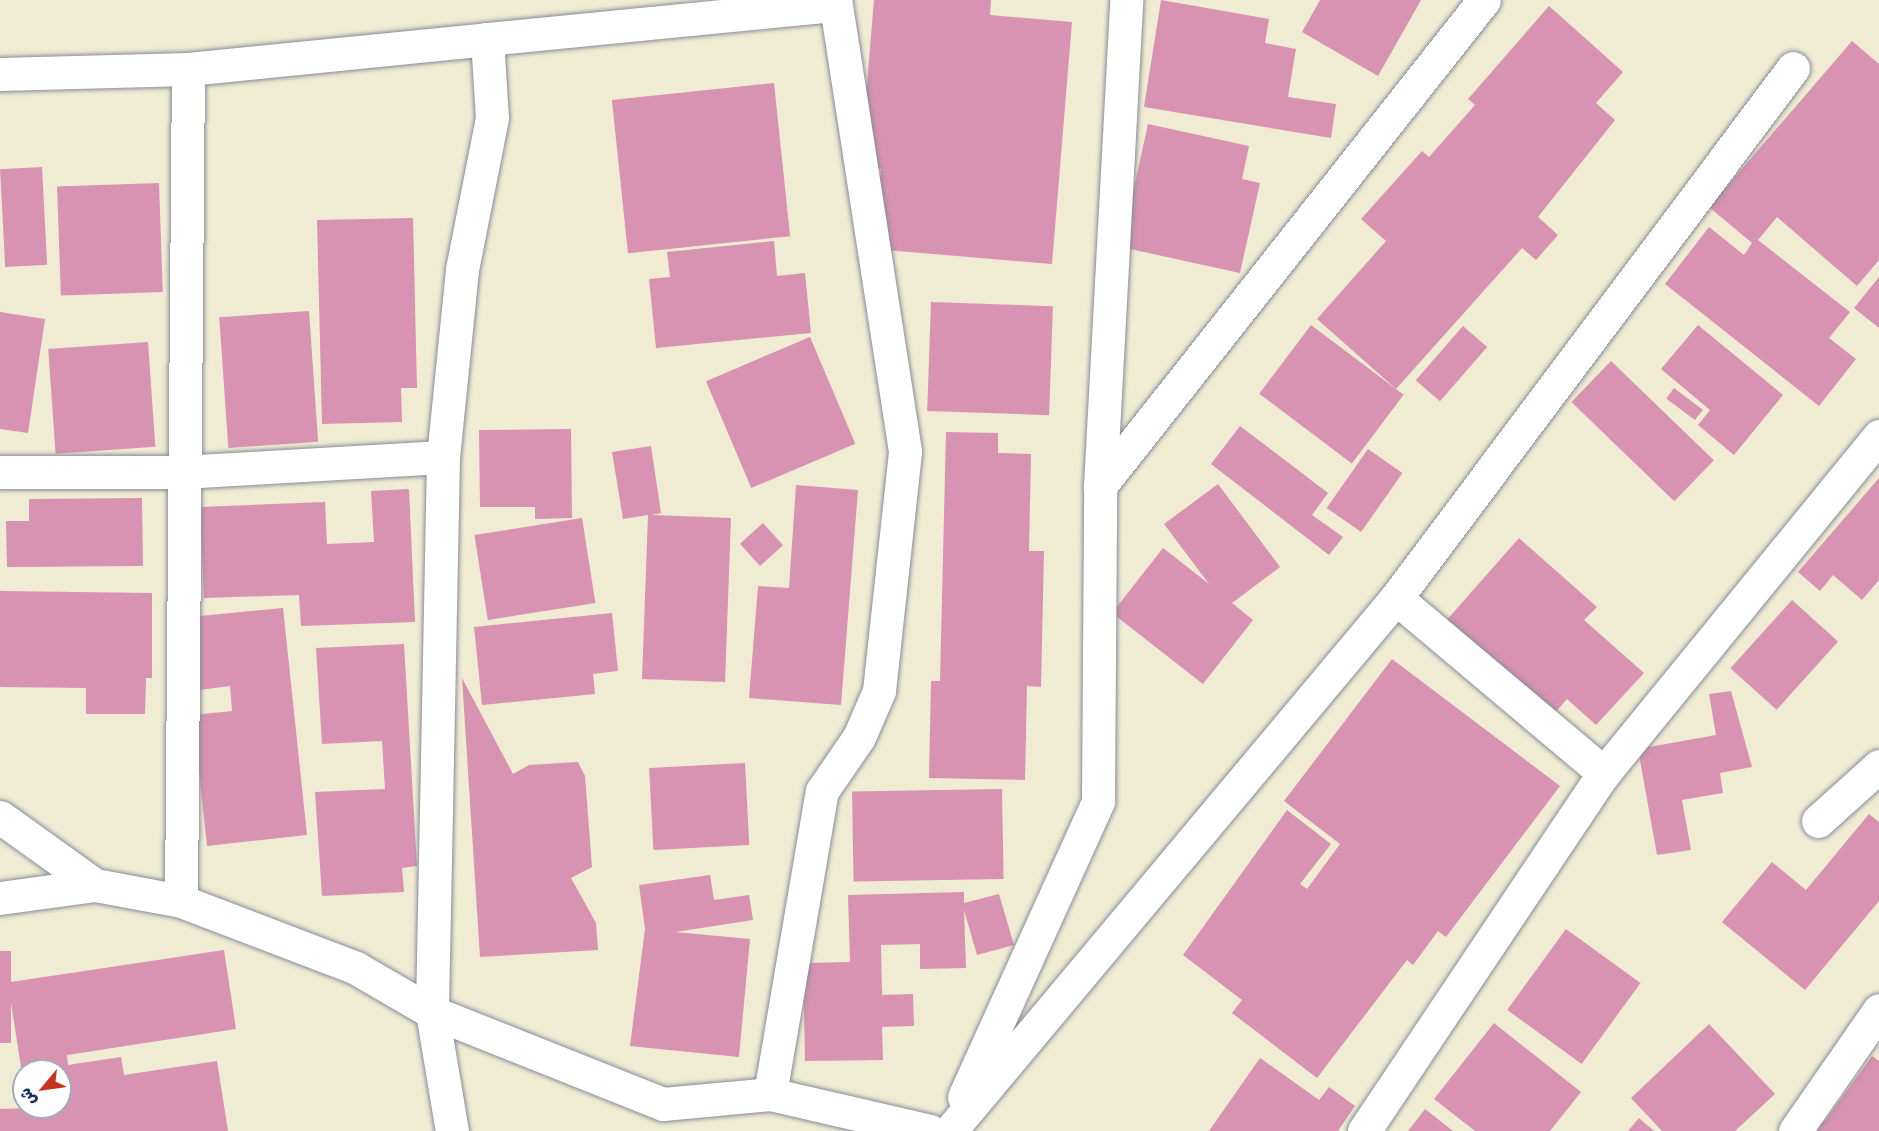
<!DOCTYPE html>
<html>
<head>
<meta charset="utf-8">
<style>
	body { margin:0 }
	#map { position:relative; width:1879px; height:1131px; overflow:hidden; background:#f0ebd3; font-family:Caveat,"Playpen Sans Arabic",sans-serif }
	div>[style] { position:absolute }
	[style*='--x'] { left:calc(var(--x)*1px); top:calc(var(--y)*1px); width:calc(var(--w)*1px); rotate:calc(var(--a)*1deg) }
	.building>* { inset:0; background:#d892b2; transform-origin:0 0 }
	.roads { filter:drop-shadow(0 0 2px #868d98) drop-shadow(0 0 2px #868d98) }
	.minor>* { height:33px; margin:-16.5px; padding:0 16.5px; transform-origin:16.5px; border-radius:16.5px; background:#fff }
	span { translate:-50% -50%; white-space:nowrap; text-align:center; line-height:1.15; -webkit-text-stroke:4.5px #fff; paint-order:stroke }
	.north { position:absolute; left:12px; top:1059px; width:60px; height:60px; box-sizing:border-box; background:#fff; border:2px solid #a4acbf; border-radius:50%; rotate:241deg; font-size:16px; font-weight:700; line-height:24px; text-align:center; color:#1b2f5e }
	.north::after { content:''; display:block; margin:auto; width:21px; height:27px; background:#c8321e; clip-path:polygon(50% 0,100% 100%,50% 72%,0 100%) }
</style>
</head>
<body>
<div id="map">
	<div class="building">
		<div style="clip-path:polygon(874px 0,991px 0,990px 15px,1072px 22px,1052px 264px,874px 249px,881px 169px,860px 167px)"></div>
		<div style="clip-path:polygon(1161px 0,1269px 19px,1265px 43px,1296px 49px,1288px 97px,1336px 104px,1331px 138px,1144px 107px)"></div>
		<div style="clip-path:polygon(1320px 0,1421px 0,1378px 76px,1302px 32px)"></div>
		<div style="clip-path:polygon(1549px 6px,1623px 72px,1596px 103px,1615px 120px,1538px 217px,1558px 235px,1536px 260px,1522px 248px,1396px 389px,1317px 319px,1386px 241px,1361px 219px,1422px 151px,1429px 157px,1475px 105px,1468px 99px)"></div>
		<div style="clip-path:polygon(1852px 41px,1879px 64px,1879px 260px,1857px 286px,1777px 217px,1758px 240px,1850px 312px,1829px 338px,1856px 359px,1819px 406px,1665px 284px,1709px 227px,1744px 255px,1752px 243px,1709px 207px)"></div>
		<div style="left:774px;top:83px;width:154px;height:163px;rotate:84deg"></div>
		<div style="clip-path:polygon(1148px 124px,1249px 146px,1242px 179px,1260px 183px,1240px 273px,1121px 247px)"></div>
		<div style="left:42px;top:167px;width:98px;height:42px;rotate:87deg"></div>
		<div style="left:159px;top:183px;width:109px;height:102px;rotate:88deg"></div>
		<div style="clip-path:polygon(413px 218px,417px 388px,401px 388px,402px 422px,322px 424px,317px 220px)"></div>
		<div style="clip-path:polygon(774px 241px,777px 276px,805px 273px,811px 333px,656px 348px,649px 279px,670px 277px,667px 252px)"></div>
		<div style="clip-path:polygon(1879px 277px,1879px 328px,1854px 308px)"></div>
		<div style="left:931px;top:302px;width:122px;height:109px;rotate:2deg"></div>
		<div style="left:309px;top:311px;width:131px;height:90px;rotate:86deg"></div>
		<div style="clip-path:polygon(0 312px,45px 319px,28px 433px,0 429px)"></div>
		<div style="left:1311px;top:325px;width:116px;height:86px;rotate:37deg"></div>
		<div style="clip-path:polygon(1698px 325px,1783px 395px,1734px 455px,1698px 425px,1710px 410px,1661px 369px)"></div>
		<div style="left:1463px;top:326px;width:32px;height:72px;rotate:41deg"></div>
		<div style="left:810px;top:337px;width:116px;height:113px;rotate:67deg"></div>
		<div style="left:148px;top:342px;width:105px;height:100px;rotate:86deg"></div>
		<div style="left:1611px;top:361px;width:143px;height:57px;rotate:44deg"></div>
		<div style="left:1674px;top:388px;width:36px;height:13px;rotate:37deg"></div>
		<div style="clip-path:polygon(1240px 426px,1328px 493px,1312px 515px,1343px 537px,1329px 555px,1211px 464px)"></div>
		<div style="clip-path:polygon(571px 429px,572px 518px,535px 519px,535px 507px,480px 507px,479px 430px)"></div>
		<div style="clip-path:polygon(946px 432px,998px 433px,998px 453px,1031px 454px,1029px 551px,1044px 551px,1041px 687px,1027px 686px,1025px 780px,929px 778px,931px 681px,940px 681px)"></div>
		<div style="clip-path:polygon(651px 446px,661px 513px,652px 515px,731px 518px,725px 682px,642px 679px,648px 515px,623px 519px,612px 452px)"></div>
		<div style="left:1368px;top:449px;width:42px;height:72px;rotate:35deg"></div>
		<div style="clip-path:polygon(1879px 478px,1879px 580px,1862px 600px,1833px 575px,1820px 591px,1798px 572px)"></div>
		<div style="clip-path:polygon(1218px 484px,1280px 567px,1232px 603px,1253px 620px,1203px 684px,1112px 613px,1163px 548px,1209px 584px,1164px 524px)"></div>
		<div style="clip-path:polygon(796px 485px,858px 490px,841px 705px,749px 698px,758px 586px,789px 588px)"></div>
		<div style="clip-path:polygon(409px 489px,415px 622px,301px 626px,299px 595px,204px 598px,200px 507px,325px 502px,327px 544px,374px 542px,371px 491px)"></div>
		<div style="clip-path:polygon(142px 498px,143px 566px,7px 567px,6px 521px,29px 521px,29px 499px)"></div>
		<div style="left:582px;top:518px;width:86px;height:109px;rotate:81deg"></div>
		<div style="left:763px;top:523px;width:30px;height:31px;rotate:48deg"></div>
		<div style="clip-path:polygon(1519px 538px,1597px 607px,1584px 620px,1644px 673px,1596px 725px,1567px 699px,1552px 716px,1445px 622px)"></div>
		<div style="clip-path:polygon(0 591px,152px 593px,152px 678px,146px 678px,145px 714px,86px 714px,86px 688px,0 687px)"></div>
		<div style="left:1792px;top:600px;width:62px;height:92px;rotate:42deg"></div>
		<div style="clip-path:polygon(283px 608px,307px 835px,207px 846px,193px 715px,232px 711px,230px 686px,199px 690px,190px 617px)"></div>
		<div style="clip-path:polygon(612px 613px,618px 671px,593px 674px,595px 694px,482px 705px,474px 627px)"></div>
		<div style="clip-path:polygon(404px 644px,417px 866px,402px 868px,404px 892px,322px 896px,315px 792px,385px 789px,382px 741px,322px 744px,316px 648px)"></div>
		<div style="clip-path:polygon(1392px 659px,1560px 786px,1446px 937px,1438px 931px,1413px 965px,1407px 960px,1317px 1078px,1232px 1013px,1242px 1000px,1183px 955px,1287px 810px,1331px 844px,1300px 884px,1307px 889px,1340px 844px,1284px 801px)"></div>
		<div style="clip-path:polygon(462px 678px,513px 774px,529px 765px,578px 762px,585px 776px,592px 867px,571px 878px,596px 923px,598px 950px,480px 957px)"></div>
		<div style="clip-path:polygon(1731px 691px,1752px 767px,1720px 773px,1723px 793px,1682px 800px,1691px 850px,1657px 855px,1638px 749px,1716px 735px,1709px 694px)"></div>
		<div style="left:745px;top:763px;width:82px;height:96px;rotate:87deg"></div>
		<div style="left:1002px;top:789px;width:90px;height:150px;rotate:89deg"></div>
		<div style="clip-path:polygon(1869px 814px,1879px 822px,1879px 901px,1805px 990px,1722px 922px,1772px 862px,1806px 890px)"></div>
		<div style="clip-path:polygon(710px 875px,714px 900px,749px 895px,753px 920px,675px 932px,750px 939px,739px 1057px,630px 1046px,645px 929px,639px 885px)"></div>
		<div style="clip-path:polygon(964px 892px,964px 903px,999px 894px,1014px 945px,977px 955px,964px 910px,966px 968px,920px 969px,920px 944px,881px 945px,882px 995px,913px 994px,914px 1026px,882px 1027px,883px 1060px,805px 1061px,803px 963px,850px 962px,848px 895px)"></div>
		<div style="left:1566px;top:929px;width:92px;height:100px;rotate:36deg"></div>
		<div style="clip-path:polygon(224px 950px,236px 1029px,67px 1055px,68px 1065px,121px 1057px,124px 1075px,217px 1061px,228px 1131px,0 1131px,0 1109px,60px 1107px,60px 1071px,24px 1071px,23px 1080px,11px 1003px,11px 1043px,0 1043px,0 951px,11px 951px,11px 982px)"></div>
		<div style="clip-path:polygon(1494px 1023px,1581px 1092px,1550px 1131px,1475px 1131px,1434px 1099px)"></div>
		<div style="clip-path:polygon(1709px 1024px,1775px 1094px,1735px 1131px,1662px 1131px,1631px 1098px)"></div>
		<div style="clip-path:polygon(1872px 1056px,1879px 1061px,1879px 1131px,1811px 1131px,1820px 1119px,1824px 1122px)"></div>
		<div style="clip-path:polygon(1260px 1058px,1319px 1100px,1329px 1087px,1355px 1106px,1338px 1131px,1209px 1131px)"></div>
		<div style="clip-path:polygon(1425px 1109px,1453px 1131px,1408px 1131px)"></div>
		<div style="clip-path:polygon(1639px 1118px,1654px 1131px,1628px 1131px)"></div>
	</div>
	<div class="roads">
		<div class="minor">
			<div style="--x:487;--y:39;--w:349;--a:-5.6"></div>
			<div style="--x:0;--y:74;--w:188;--a:-1.5"></div>
			<div style="--x:188;--y:69;--w:301;--a:-5.7"></div>
			<div style="--x:487;--y:39;--w:79;--a:86.4"></div>
			<div style="--x:492;--y:118;--w:155;--a:101.2"></div>
			<div style="--x:462;--y:270;--w:188;--a:95.8"></div>
			<div style="--x:443;--y:457;--w:555;--a:91.14"></div>
			<div style="--x:432;--y:1012;--w:121;--a:80.5"></div>
			<div style="--x:0;--y:472;--w:181;--a:0"></div>
			<div style="--x:181;--y:472;--w:262;--a:-3.3"></div>
			<div style="--x:1100;--y:486;--w:619;--a:-51.69"></div>
			<div style="--x:1396;--y:598;--w:272;--a:40.1"></div>
			<div style="--x:0;--y:817;--w:117;--a:35.6"></div>
			<div style="--x:95;--y:885;--w:87;--a:10.5"></div>
			<div style="--x:181;--y:901;--w:187;--a:20.9"></div>
			<div style="--x:356;--y:968;--w:88;--a:30.1"></div>
			<div style="--x:432;--y:1012;--w:249;--a:21.7"></div>
			<div style="--x:663;--y:1104;--w:107;--a:-5.3"></div>
			<div style="--x:770;--y:1094;--w:164;--a:13"></div>
			<div style="--x:1818;--y:821;--w:82;--a:-42"></div>
			<div style="--x:0;--y:898;--w:96;--a:-7.8"></div>
			<div style="--x:181;--y:901;--w:832;--a:-89.52"></div>
			<div style="--x:770;--y:1094;--w:307;--a:-80.3"></div>
			<div style="--x:822;--y:791;--w:65;--a:-55.6"></div>
			<div style="--x:859;--y:737;--w:50;--a:-66.5"></div>
			<div style="--x:879;--y:691;--w:241;--a:-83.8"></div>
			<div style="--x:905;--y:451;--w:456;--a:-98.8"></div>
			<div style="--x:964;--y:1097;--w:325;--a:-65.6"></div>
			<div style="--x:1098;--y:801;--w:315;--a:-89.6"></div>
			<div style="--x:1100;--y:486;--w:487;--a:-86.9"></div>
			<div style="--x:950;--y:1131;--w:695;--a:-50.08"></div>
			<div style="--x:1396;--y:598;--w:662;--a:-53.16"></div>
			<div style="--x:1364;--y:1131;--w:431;--a:-56.2"></div>
			<div style="--x:1604;--y:773;--w:435;--a:-50.8"></div>
			<div style="--x:1795;--y:1131;--w:147;--a:-55.2"></div>
		</div>
	</div>
	<div class="north">ش</div>
</div>
</body>
</html>
